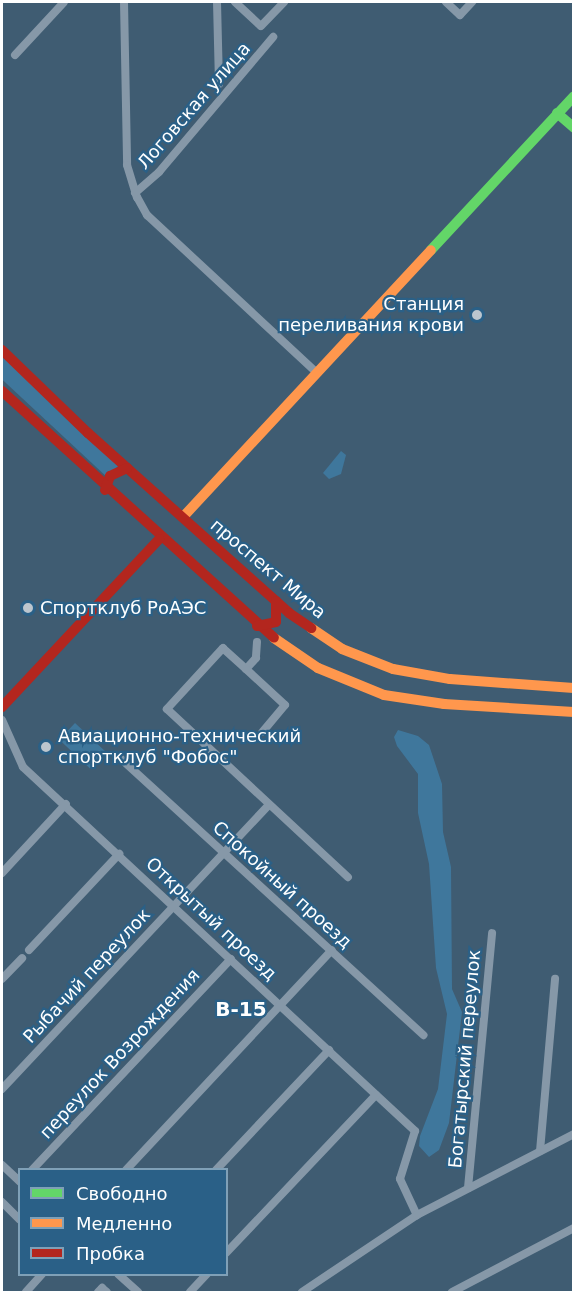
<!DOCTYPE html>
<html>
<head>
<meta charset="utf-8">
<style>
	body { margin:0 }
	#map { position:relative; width:575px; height:1294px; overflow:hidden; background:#3f5c72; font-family:"DejaVu Sans",sans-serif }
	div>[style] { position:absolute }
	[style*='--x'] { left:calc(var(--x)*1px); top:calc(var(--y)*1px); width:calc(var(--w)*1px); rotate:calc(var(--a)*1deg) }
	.green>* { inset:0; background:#3f779c; transform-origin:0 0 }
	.street>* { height:8px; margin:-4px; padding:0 4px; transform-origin:4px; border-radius:4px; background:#8698a8 }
	.fast>* { height:10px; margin:-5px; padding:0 5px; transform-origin:5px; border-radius:5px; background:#63d668 }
	.slow>* { height:10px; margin:-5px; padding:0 5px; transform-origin:5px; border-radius:5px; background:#ff974d }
	.jam>* { height:10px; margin:-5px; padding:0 5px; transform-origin:5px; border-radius:5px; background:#b3261e }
	.dots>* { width:16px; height:16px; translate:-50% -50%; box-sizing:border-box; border:3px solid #2a6087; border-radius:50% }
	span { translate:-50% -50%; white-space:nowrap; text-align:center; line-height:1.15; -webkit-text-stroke:4.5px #2a6087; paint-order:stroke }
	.street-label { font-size:18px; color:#fff }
	.poi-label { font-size:18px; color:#fff }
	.right { translate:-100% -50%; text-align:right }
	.left { translate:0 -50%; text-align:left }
	.neighbourhood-label { font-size:20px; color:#fff; font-weight:700 }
	.frame { position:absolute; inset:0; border:3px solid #fff; pointer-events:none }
	.legend { position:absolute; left:18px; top:1168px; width:210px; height:108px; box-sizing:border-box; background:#2a6087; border:2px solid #7fa0b7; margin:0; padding:8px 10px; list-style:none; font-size:18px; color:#fff }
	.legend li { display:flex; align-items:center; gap:12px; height:30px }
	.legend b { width:30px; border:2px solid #7fa0b7 }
</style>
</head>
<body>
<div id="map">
	<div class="green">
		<div style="left:2px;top:356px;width:160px;height:17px;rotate:43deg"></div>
		<div style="clip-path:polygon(341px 451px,346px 455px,341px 474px,329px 479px,323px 473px)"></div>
		<div style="left:75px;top:723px;width:42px;height:23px;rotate:43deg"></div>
		<div style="clip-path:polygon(398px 730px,418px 736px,429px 745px,442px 784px,443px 832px,451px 867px,452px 989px,462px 1012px,449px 1123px,439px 1150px,429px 1157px,419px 1146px,420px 1136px,438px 1089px,447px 1014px,436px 968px,429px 864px,418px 813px,418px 774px,397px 746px,394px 737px)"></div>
	</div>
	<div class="street">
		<div style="--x:124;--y:2;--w:163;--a:88.9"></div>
		<div style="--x:127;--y:165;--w:34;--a:73"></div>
		<div style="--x:137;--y:197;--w:21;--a:61"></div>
		<div style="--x:147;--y:215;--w:229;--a:42.9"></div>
		<div style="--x:217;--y:2;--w:82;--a:88.6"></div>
		<div style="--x:235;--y:2;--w:35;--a:43"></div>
		<div style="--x:261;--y:26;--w:33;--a:-46"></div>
		<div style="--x:446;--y:2;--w:19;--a:43"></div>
		<div style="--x:460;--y:15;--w:18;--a:-47"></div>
		<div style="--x:15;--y:55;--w:72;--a:-47.2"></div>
		<div style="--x:135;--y:193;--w:32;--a:-41"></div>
		<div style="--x:159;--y:172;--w:177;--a:-49.8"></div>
		<div style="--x:257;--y:642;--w:16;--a:94"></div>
		<div style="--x:256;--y:658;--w:15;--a:132"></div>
		<div style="--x:246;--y:669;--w:53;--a:42.7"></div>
		<div style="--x:285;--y:705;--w:35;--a:130"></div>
		<div style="--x:246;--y:669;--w:31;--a:-138"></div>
		<div style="--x:223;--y:648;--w:83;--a:132.6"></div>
		<div style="--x:167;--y:709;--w:247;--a:42.9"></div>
		<div style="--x:2;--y:720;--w:51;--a:65.9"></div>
		<div style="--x:23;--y:767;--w:535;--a:42.88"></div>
		<div style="--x:415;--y:1131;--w:50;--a:107.4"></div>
		<div style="--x:400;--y:1179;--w:40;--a:65"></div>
		<div style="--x:120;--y:758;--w:411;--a:42.4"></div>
		<div style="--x:2;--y:873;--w:94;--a:-47.2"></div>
		<div style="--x:29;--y:950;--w:132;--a:-46.8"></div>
		<div style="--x:2;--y:979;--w:29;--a:-46"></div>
		<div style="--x:2;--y:1089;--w:390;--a:-46.8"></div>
		<div style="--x:540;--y:1151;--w:173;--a:-85"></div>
		<div style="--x:2;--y:1165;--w:25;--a:43"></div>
		<div style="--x:32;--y:1170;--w:290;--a:-46.7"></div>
		<div style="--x:126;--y:1170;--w:301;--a:-46.9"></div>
		<div style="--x:216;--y:1170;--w:165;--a:-46.7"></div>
		<div style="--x:468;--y:1188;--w:256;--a:-84.6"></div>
		<div style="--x:2;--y:1202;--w:25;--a:45"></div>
		<div style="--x:226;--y:1253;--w:218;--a:-46.5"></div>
		<div style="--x:118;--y:1274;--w:27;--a:42"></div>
		<div style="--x:26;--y:1292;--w:24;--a:-48"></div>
		<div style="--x:98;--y:1292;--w:6;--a:-45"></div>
		<div style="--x:102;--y:1288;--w:6;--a:39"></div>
		<div style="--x:190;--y:1292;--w:25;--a:-47"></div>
		<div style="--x:302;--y:1292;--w:138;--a:-33.8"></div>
		<div style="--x:417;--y:1215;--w:177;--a:-27.3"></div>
		<div style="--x:452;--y:1292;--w:138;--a:-27.7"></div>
	</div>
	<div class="fast">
		<div style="--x:557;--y:113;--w:23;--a:41"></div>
		<div style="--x:431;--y:250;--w:210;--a:-47.1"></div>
	</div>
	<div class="slow">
		<div style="--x:183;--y:517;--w:364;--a:-47.1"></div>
		<div style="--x:311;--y:628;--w:37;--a:34"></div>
		<div style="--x:342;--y:649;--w:55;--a:21.4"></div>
		<div style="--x:393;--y:669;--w:58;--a:10"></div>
		<div style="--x:450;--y:679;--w:124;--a:4.2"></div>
		<div style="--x:274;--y:638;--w:53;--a:34.3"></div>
		<div style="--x:318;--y:668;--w:71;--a:22.2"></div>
		<div style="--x:384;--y:695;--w:61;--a:8.5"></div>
		<div style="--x:444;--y:704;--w:130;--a:3.5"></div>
	</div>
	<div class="jam">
		<div style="--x:2;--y:350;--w:120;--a:44"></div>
		<div style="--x:88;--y:433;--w:270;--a:41.8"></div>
		<div style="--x:289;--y:613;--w:27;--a:34"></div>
		<div style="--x:2;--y:391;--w:367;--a:42.2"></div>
		<div style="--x:105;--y:490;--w:15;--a:-70"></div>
		<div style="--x:110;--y:476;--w:19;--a:-25"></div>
		<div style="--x:257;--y:626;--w:19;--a:-12"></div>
		<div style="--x:276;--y:622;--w:21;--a:-90"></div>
		<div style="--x:2;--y:707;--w:230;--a:-46.9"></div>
	</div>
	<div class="dots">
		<div style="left:477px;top:315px;background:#bcc6ce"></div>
		<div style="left:28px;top:608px;background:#bcc6ce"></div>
		<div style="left:46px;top:747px;background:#bcc6ce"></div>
	</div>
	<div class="street-label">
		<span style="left:194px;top:106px;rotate:-49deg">Логовская улица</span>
		<span style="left:268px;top:569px;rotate:40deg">проспект Мира</span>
		<span style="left:282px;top:885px;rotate:42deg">Спокойный проезд</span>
		<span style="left:211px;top:919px;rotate:43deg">Открытый проезд</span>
		<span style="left:87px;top:976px;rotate:-47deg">Рыбачий переулок</span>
		<span style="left:120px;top:1054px;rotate:-47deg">переулок Возрождения</span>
		<span style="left:465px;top:1059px;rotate:-85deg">Богатырский переулок</span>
	</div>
	<div class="poi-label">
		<span class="right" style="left:464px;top:315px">Станция<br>переливания крови</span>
		<span class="left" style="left:40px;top:608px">Спортклуб РоАЭС</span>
		<span class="left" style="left:58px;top:747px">Авиационно-технический<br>спортклуб "Фобос"</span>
	</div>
	<div class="neighbourhood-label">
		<span style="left:241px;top:1009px">В-15</span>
	</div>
	<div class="frame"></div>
	<ul class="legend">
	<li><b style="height:8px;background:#63d668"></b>Свободно</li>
	<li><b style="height:8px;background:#ff974d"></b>Медленно</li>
	<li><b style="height:8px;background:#b3261e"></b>Пробка</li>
	</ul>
</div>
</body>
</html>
